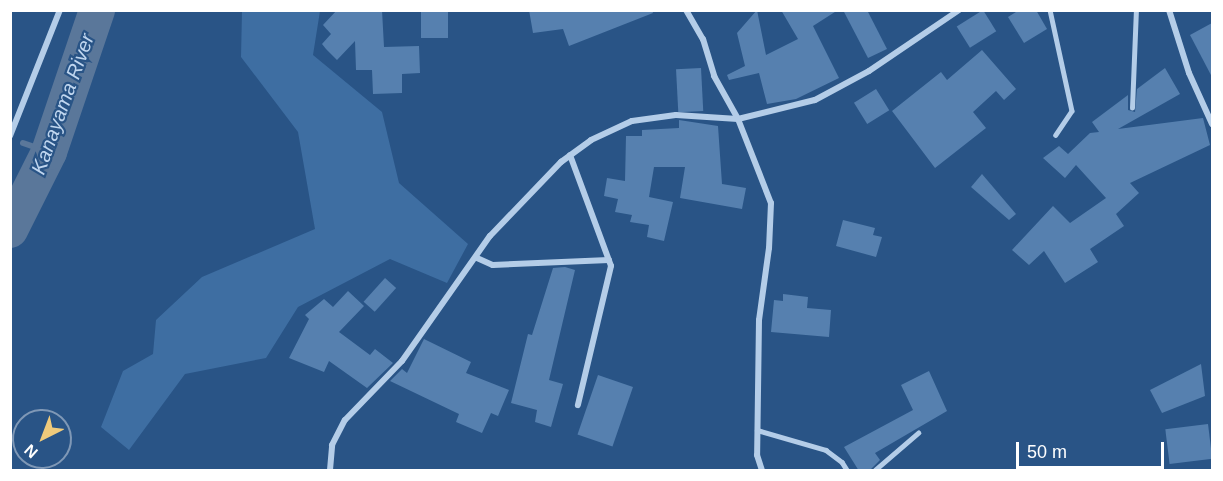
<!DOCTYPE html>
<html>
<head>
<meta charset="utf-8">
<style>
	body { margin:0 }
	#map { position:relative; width:1223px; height:481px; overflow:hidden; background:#295486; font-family:Helvetica,sans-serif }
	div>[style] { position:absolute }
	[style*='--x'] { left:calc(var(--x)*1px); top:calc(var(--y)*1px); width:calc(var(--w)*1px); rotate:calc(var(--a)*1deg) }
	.green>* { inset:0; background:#3e6ea2 }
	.stream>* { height:6px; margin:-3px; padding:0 3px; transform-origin:3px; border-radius:3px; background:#5a779a }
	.river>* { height:36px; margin:-18px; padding:0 18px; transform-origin:18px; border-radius:18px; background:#5a779a }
	.building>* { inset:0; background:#5680af; transform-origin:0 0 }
	.service>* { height:4.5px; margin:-2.25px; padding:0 2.25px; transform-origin:2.25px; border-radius:2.25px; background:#b4cde8 }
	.minor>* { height:6px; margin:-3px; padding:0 3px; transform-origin:3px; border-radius:3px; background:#b4cde8 }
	span { translate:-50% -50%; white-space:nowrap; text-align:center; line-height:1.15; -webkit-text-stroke:4.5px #295486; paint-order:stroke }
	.water-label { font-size:20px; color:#c0d6ef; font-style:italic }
	.frame { position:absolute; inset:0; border:12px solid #fff; pointer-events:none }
	.north { position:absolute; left:12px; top:409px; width:60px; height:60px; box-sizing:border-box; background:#295486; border:2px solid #7f98b6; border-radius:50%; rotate:222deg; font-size:16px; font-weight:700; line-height:24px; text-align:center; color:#fff }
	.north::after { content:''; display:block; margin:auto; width:21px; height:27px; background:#efca7b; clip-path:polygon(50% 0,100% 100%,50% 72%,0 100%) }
	.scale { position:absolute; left:1016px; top:442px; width:148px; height:27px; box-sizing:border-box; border:3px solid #fff; border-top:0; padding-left:8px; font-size:18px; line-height:21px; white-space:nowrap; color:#fff; -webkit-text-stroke:4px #295486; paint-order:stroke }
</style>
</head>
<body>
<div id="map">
	<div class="green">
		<div style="clip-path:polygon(242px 11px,320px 11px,313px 55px,382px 112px,399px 183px,468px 244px,447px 283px,390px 259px,298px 307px,266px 358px,185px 374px,129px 450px,101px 427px,123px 371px,153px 354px,156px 320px,202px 277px,315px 229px,298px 132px,241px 57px)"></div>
	</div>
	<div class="stream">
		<div style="--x:23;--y:143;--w:28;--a:19"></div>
	</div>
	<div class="river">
		<div style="--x:10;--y:230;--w:87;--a:-63.4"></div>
		<div style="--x:49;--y:152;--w:150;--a:-71.3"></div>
	</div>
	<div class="building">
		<div style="clip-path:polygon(337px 10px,382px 10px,384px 47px,419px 46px,420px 73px,402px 74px,402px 93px,373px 94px,372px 70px,356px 70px,355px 41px,337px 60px,326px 49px,322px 44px,331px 34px,323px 25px)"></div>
		<div style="left:421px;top:10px;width:27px;height:28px"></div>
		<div style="clip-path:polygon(529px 10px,652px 10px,653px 13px,569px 46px,563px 29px,533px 33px)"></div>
		<div style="clip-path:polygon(757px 10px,766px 55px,798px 39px,781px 10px,838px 10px,813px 26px,839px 78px,796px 99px,767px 104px,759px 73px,729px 80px,727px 75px,745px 66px,737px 33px)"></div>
		<div style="clip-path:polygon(843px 10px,867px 10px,887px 49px,868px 58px)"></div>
		<div style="left:983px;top:10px;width:25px;height:31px;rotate:58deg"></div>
		<div style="clip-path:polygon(1019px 10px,1036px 10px,1047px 29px,1024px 43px,1008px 17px)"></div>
		<div style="clip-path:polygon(1212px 23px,1212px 77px,1190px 35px)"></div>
		<div style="clip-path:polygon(982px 50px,1016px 89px,1004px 100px,996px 91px,973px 112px,986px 128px,935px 168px,892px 111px,941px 72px,947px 80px)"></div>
		<div style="left:701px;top:68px;width:43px;height:25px;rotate:87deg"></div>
		<div style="clip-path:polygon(1165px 68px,1180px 94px,1118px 129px,1203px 118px,1210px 145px,1130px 183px,1139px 193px,1116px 214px,1124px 226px,1090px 249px,1098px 262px,1065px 283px,1044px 251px,1029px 265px,1012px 250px,1053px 206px,1070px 223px,1106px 198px,1076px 165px,1065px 178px,1043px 158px,1059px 146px,1068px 154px,1090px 133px,1099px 132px,1092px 122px,1128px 95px,1128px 110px,1135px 112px,1137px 89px)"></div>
		<div style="left:876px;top:89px;width:25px;height:26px;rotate:58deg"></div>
		<div style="clip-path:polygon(679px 120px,718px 126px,722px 184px,746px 188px,742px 209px,680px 198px,685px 167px,654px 167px,649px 197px,673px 202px,664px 241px,647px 237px,649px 225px,630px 222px,632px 215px,615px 212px,618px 199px,604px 196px,607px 178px,625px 181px,626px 136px,642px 136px,642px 130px,679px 128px)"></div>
		<div style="clip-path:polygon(982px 174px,1016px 214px,1009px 220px,971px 187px)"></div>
		<div style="clip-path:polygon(843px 220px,875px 228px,873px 235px,882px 237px,876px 257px,836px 246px)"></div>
		<div style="clip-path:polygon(565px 267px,575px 270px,549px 380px,563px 384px,551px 427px,535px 422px,537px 410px,511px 403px,528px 334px,532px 335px,553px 268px)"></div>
		<div style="left:385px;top:278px;width:15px;height:32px;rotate:42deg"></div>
		<div style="clip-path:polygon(348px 291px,364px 306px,339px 332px,370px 355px,375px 349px,393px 363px,367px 388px,329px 361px,324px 372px,289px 358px,309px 319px,305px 315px,324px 299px,333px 307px)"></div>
		<div style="clip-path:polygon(783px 294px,808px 297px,807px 308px,831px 310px,829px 337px,771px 332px,774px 300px,783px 301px)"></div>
		<div style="clip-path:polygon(424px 339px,471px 362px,466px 373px,509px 390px,498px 416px,491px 413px,482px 433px,456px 422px,459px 414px,390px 381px,402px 369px,407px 373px)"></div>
		<div style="clip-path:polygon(1201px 364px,1205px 396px,1162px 413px,1150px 390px)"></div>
		<div style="clip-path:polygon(929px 371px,947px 411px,875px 453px,880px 460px,869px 471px,859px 471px,844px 447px,913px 410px,901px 385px)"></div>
		<div style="left:598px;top:375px;width:37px;height:63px;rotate:19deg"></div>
		<div style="left:1208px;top:424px;width:35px;height:43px;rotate:83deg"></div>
	</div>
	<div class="service">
		<div style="--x:1050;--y:10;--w:103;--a:77.7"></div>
		<div style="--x:1072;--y:111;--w:29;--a:124"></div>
		<div style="--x:1132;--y:108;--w:98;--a:-87.7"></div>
		<div style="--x:757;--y:430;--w:72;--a:16.2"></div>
		<div style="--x:826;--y:450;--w:20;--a:37"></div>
		<div style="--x:842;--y:462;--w:9;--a:58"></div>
		<div style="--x:875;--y:470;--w:57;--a:-40.7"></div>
	</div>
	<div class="minor">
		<div style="--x:686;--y:10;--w:34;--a:60"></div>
		<div style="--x:703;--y:39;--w:39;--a:73"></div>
		<div style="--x:714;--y:76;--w:49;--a:60.8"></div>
		<div style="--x:738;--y:119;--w:90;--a:68.6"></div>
		<div style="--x:771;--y:203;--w:45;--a:92.5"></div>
		<div style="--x:769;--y:248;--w:73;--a:97.9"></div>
		<div style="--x:759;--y:320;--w:135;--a:90.8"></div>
		<div style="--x:757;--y:455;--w:16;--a:72"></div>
		<div style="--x:1169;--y:10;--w:66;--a:72.4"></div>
		<div style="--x:1189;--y:73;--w:56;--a:65.7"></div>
		<div style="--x:10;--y:136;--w:136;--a:-68.4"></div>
		<div style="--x:570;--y:155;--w:118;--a:69.7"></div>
		<div style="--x:611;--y:266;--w:143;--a:103.4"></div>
		<div style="--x:477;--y:258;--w:17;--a:24"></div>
		<div style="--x:493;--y:265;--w:116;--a:-2.5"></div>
		<div style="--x:330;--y:470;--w:25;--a:-85"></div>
		<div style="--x:332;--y:445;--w:28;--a:-63"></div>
		<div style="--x:345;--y:420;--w:82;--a:-46"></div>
		<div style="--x:402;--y:361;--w:153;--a:-54.9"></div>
		<div style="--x:490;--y:236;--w:103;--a:-46.2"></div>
		<div style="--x:561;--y:162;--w:37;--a:-36"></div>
		<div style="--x:591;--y:140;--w:45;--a:-24.9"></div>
		<div style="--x:632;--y:121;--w:44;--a:-7.8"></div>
		<div style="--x:676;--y:115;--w:62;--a:3.7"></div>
		<div style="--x:738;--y:119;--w:79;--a:-13.9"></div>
		<div style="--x:815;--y:100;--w:61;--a:-28.2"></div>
		<div style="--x:869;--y:71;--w:109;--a:-34.1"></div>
	</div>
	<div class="water-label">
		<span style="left:63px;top:104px;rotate:-70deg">Kanayama River</span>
	</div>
	<div class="frame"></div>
	<div class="north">N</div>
	<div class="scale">50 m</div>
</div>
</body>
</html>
